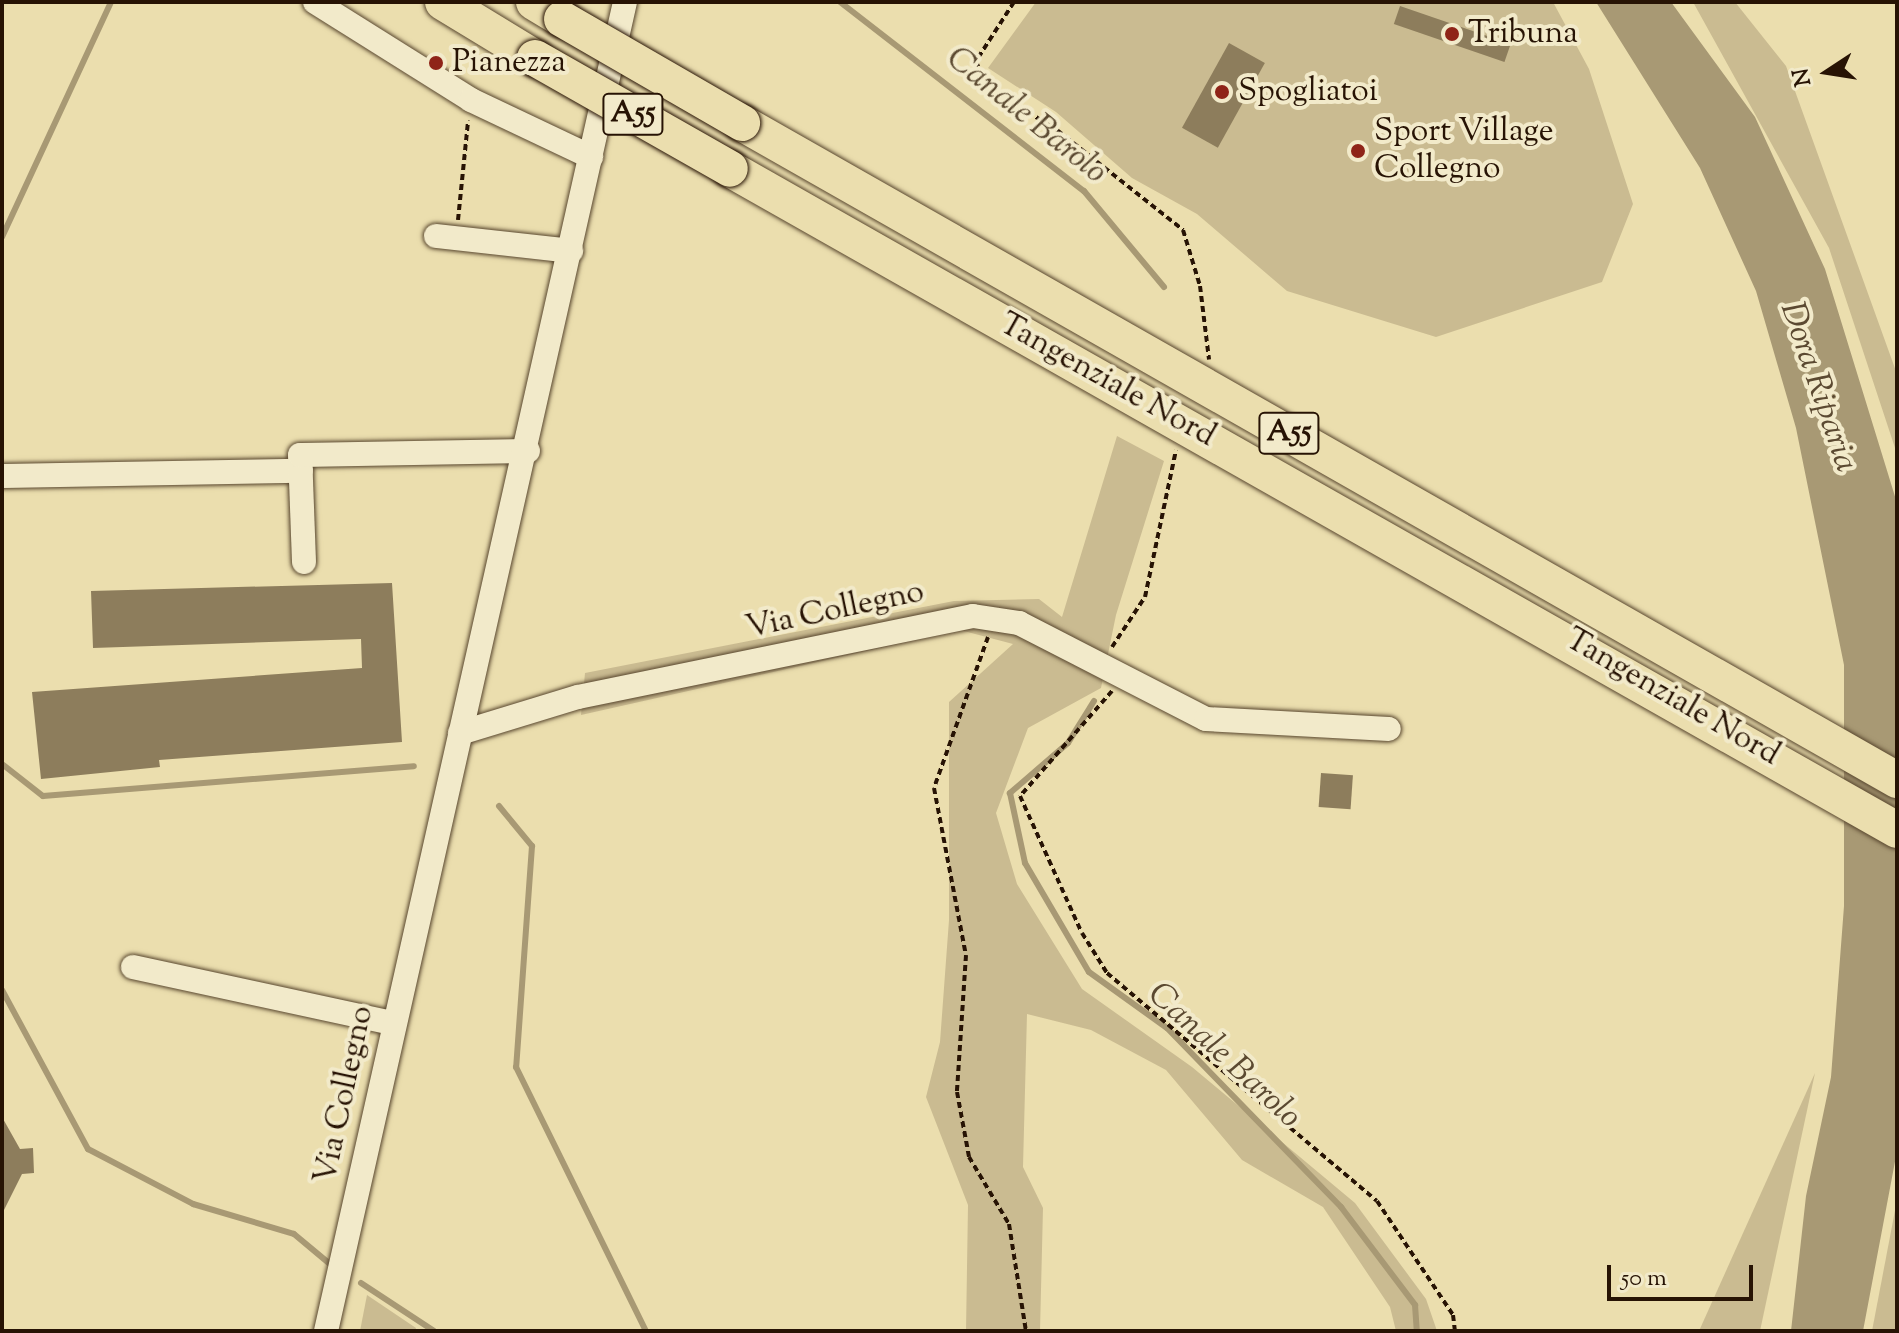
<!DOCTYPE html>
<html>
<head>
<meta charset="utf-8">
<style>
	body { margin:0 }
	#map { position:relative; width:1899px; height:1333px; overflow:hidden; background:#ebdeae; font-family:"Sorts Mill Goudy",serif }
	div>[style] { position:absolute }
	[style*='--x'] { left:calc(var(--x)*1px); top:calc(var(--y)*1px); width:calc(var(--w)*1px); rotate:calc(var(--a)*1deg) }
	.green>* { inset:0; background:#cabb91 }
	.water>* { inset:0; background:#a89974 }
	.stream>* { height:6px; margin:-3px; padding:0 3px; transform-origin:3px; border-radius:3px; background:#a89974 }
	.building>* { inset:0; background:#8d7d5c; transform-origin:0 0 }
	.path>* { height:4px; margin-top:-2px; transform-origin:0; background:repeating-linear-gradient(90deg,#271304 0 6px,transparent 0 10px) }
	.roads { filter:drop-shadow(0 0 2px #58462e) drop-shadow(0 0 2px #58462e) }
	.minor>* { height:24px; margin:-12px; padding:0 12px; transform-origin:12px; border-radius:12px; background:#f2eaca }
	.highway>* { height:36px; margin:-18px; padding:0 18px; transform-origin:18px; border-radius:18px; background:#ebdeae }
	.bridges { filter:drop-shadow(0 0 2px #271304) drop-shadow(0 0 2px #271304) }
	.highway-bridge>* { height:36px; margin:-18px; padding:0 18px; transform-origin:18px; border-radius:18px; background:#ebdeae }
	.dots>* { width:22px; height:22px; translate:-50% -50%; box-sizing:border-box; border:4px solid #f2eaca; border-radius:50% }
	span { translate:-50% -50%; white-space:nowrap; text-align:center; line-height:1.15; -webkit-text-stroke:8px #f2eaca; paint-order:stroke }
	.shield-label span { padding:2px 6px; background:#f2eaca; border:2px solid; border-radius:6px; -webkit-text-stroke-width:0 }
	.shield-label { font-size:30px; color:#271304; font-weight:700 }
	.poi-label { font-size:32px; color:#271304 }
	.left { translate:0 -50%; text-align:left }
	.street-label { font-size:32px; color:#271304 }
	.water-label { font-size:34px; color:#5b4931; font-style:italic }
	.frame { position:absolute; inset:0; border:4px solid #271304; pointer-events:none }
	.north { position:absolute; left:1787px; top:32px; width:80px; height:80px; -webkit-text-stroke:6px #f2eaca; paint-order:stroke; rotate:258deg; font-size:22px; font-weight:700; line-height:32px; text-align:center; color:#271304 }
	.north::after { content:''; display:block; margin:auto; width:28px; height:36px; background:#271304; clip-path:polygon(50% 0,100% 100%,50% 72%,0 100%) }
	.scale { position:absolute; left:1607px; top:1265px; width:146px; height:36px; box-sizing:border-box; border:4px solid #271304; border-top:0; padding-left:10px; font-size:24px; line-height:28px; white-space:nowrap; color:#271304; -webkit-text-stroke:6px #f2eaca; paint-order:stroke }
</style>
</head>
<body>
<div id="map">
	<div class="green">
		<div style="clip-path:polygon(1036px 2px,1553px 2px,1589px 69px,1633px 204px,1602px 282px,1436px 337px,1287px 291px,1197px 214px,1132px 178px,1056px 112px,988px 68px)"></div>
		<div style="clip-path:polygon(1693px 2px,1735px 2px,1786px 66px,1897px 374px,1897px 454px,1829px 248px)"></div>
		<div style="clip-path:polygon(1117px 436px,1164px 461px,1116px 615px,1101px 688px,1028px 728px,996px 813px,1017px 884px,1082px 989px,1192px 1067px,1355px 1203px,1426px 1299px,1437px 1331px,1396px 1331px,1390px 1307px,1323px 1207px,1242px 1160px,1166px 1070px,1091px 1030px,1027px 1014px,1023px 1167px,1043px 1208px,1040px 1331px,966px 1331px,968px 1205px,926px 1097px,940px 1042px,949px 920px,949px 702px,1013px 644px,960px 630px,581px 715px,585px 673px,954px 601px,1039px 599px,1062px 617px)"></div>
		<div style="clip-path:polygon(1815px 1073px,1760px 1331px,1699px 1331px)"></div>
		<div style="clip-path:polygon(1897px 1200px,1897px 1331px,1872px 1331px)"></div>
		<div style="clip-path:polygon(367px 1295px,416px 1328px,415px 1331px,360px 1331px)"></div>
	</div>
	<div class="water">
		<div style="clip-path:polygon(1596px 2px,1671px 2px,1755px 117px,1825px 269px,1897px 503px,1897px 1151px,1863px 1331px,1791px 1331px,1806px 1196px,1831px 1077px,1844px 906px,1844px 665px,1796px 428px,1756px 291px,1700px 168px)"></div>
	</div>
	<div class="stream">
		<div style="--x:840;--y:2;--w:309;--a:37.8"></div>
		<div style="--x:1084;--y:191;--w:125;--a:50.2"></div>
		<div style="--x:2;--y:237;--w:259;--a:-65.1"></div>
		<div style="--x:1094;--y:701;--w:49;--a:121.8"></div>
		<div style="--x:1068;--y:743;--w:77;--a:139.2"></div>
		<div style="--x:1010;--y:793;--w:72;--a:77.9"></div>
		<div style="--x:1025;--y:863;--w:126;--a:59.6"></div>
		<div style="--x:1089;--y:972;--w:96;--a:35.7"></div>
		<div style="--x:1167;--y:1028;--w:250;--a:45.8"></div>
		<div style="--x:1341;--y:1207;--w:123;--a:52.9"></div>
		<div style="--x:1415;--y:1305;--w:26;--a:86"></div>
		<div style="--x:2;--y:764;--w:52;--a:38"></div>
		<div style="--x:43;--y:796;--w:372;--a:-4.6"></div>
		<div style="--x:499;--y:806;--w:52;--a:50.5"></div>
		<div style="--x:532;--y:846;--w:222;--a:94.1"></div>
		<div style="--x:516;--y:1067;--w:294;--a:63.8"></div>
		<div style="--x:2;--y:990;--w:181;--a:61.6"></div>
		<div style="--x:88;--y:1149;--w:119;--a:27.6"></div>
		<div style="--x:193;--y:1204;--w:105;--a:16.5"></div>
		<div style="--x:294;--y:1234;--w:47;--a:39.8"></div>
		<div style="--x:361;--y:1283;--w:87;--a:33.3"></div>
	</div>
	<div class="building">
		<div style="left:1400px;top:6px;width:117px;height:19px;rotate:19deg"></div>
		<div style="left:1229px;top:43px;width:41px;height:97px;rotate:29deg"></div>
		<div style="clip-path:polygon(392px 583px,402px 742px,159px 760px,160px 767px,41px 779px,32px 692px,362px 668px,361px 639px,93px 648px,91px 591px)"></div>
		<div style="left:1321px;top:773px;width:32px;height:34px;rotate:4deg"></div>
		<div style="clip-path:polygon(2px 1117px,20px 1149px,33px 1148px,34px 1173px,22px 1174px,2px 1214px)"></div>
	</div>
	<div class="path">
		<div style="--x:1014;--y:2;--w:70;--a:122.8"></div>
		<div style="--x:976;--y:61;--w:27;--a:70"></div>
		<div style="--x:985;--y:86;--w:84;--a:31.4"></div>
		<div style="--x:1057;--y:130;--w:161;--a:38.4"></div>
		<div style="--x:1183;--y:230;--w:59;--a:73.1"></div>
		<div style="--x:1200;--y:286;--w:74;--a:83"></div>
		<div style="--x:458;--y:220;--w:100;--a:-84.2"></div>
		<div style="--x:988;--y:637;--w:160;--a:109.7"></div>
		<div style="--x:934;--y:788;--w:170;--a:79.2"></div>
		<div style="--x:966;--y:955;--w:137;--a:93.8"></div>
		<div style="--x:957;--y:1092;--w:66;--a:79.5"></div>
		<div style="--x:969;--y:1157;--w:78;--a:59.2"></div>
		<div style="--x:1009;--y:1224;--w:108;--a:81"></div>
		<div style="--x:1112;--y:647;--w:60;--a:-56.6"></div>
		<div style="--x:1145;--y:597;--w:150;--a:-78.1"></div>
		<div style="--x:1112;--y:691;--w:140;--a:131.2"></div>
		<div style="--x:1020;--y:796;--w:150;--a:65.7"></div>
		<div style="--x:1082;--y:933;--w:47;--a:58"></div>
		<div style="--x:1107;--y:973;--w:353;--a:40.2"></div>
		<div style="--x:1377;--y:1201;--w:137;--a:56.3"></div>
		<div style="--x:1453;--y:1315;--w:16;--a:83"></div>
	</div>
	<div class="roads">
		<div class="minor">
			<div style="--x:315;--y:2;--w:184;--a:32.1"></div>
			<div style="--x:471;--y:100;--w:133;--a:25.4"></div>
			<div style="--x:436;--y:236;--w:136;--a:6.3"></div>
			<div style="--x:2;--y:476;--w:299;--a:-1"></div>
			<div style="--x:304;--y:562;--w:107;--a:-92.1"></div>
			<div style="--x:300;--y:455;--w:228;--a:-1"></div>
			<div style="--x:460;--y:733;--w:123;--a:-17"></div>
			<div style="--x:578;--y:697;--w:403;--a:-11.6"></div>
			<div style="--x:973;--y:616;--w:47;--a:8.7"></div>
			<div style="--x:1019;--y:623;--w:210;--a:27.2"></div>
			<div style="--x:1206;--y:719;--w:183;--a:3.1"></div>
			<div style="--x:133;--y:967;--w:266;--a:12.2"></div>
			<div style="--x:326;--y:1331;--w:1362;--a:-77.32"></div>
		</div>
		<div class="highway">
			<div style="--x:443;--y:2;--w:108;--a:31.3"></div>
			<div style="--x:534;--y:2;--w:33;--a:31"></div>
			<div style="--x:742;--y:123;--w:1329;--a:29.63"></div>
			<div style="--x:730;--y:169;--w:1341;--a:29.53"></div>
		</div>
	</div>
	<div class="bridges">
		<div class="highway-bridge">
			<div style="--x:562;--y:19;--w:208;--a:30"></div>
			<div style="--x:535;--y:58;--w:224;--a:29.6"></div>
		</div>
	</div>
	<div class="dots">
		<div style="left:1452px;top:34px;background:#8f2418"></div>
		<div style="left:436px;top:63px;background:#8f2418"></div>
		<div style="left:1222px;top:92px;background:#8f2418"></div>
		<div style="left:1358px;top:151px;background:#8f2418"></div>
	</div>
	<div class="shield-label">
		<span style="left:633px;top:114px">A55</span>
		<span style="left:1289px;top:433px">A55</span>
	</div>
	<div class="poi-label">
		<span class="left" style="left:1468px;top:34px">Tribuna</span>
		<span class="left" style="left:452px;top:63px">Pianezza</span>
		<span class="left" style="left:1238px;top:92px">Spogliatoi</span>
		<span class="left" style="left:1374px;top:151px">Sport Village<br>Collegno</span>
	</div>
	<div class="street-label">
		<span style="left:1107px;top:381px;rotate:29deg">Tangenziale Nord</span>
		<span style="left:835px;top:611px;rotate:-12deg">Via Collegno</span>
		<span style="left:1672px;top:698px;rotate:30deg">Tangenziale Nord</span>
		<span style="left:345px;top:1095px;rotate:-78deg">Via Collegno</span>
	</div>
	<div class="water-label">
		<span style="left:1026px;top:116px;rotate:39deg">Canale Barolo</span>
		<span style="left:1818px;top:387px;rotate:71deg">Dora Riparia</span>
		<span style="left:1224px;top:1056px;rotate:43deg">Canale Barolo</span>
	</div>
	<div class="frame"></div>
	<div class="north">N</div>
	<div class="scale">50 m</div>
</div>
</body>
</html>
